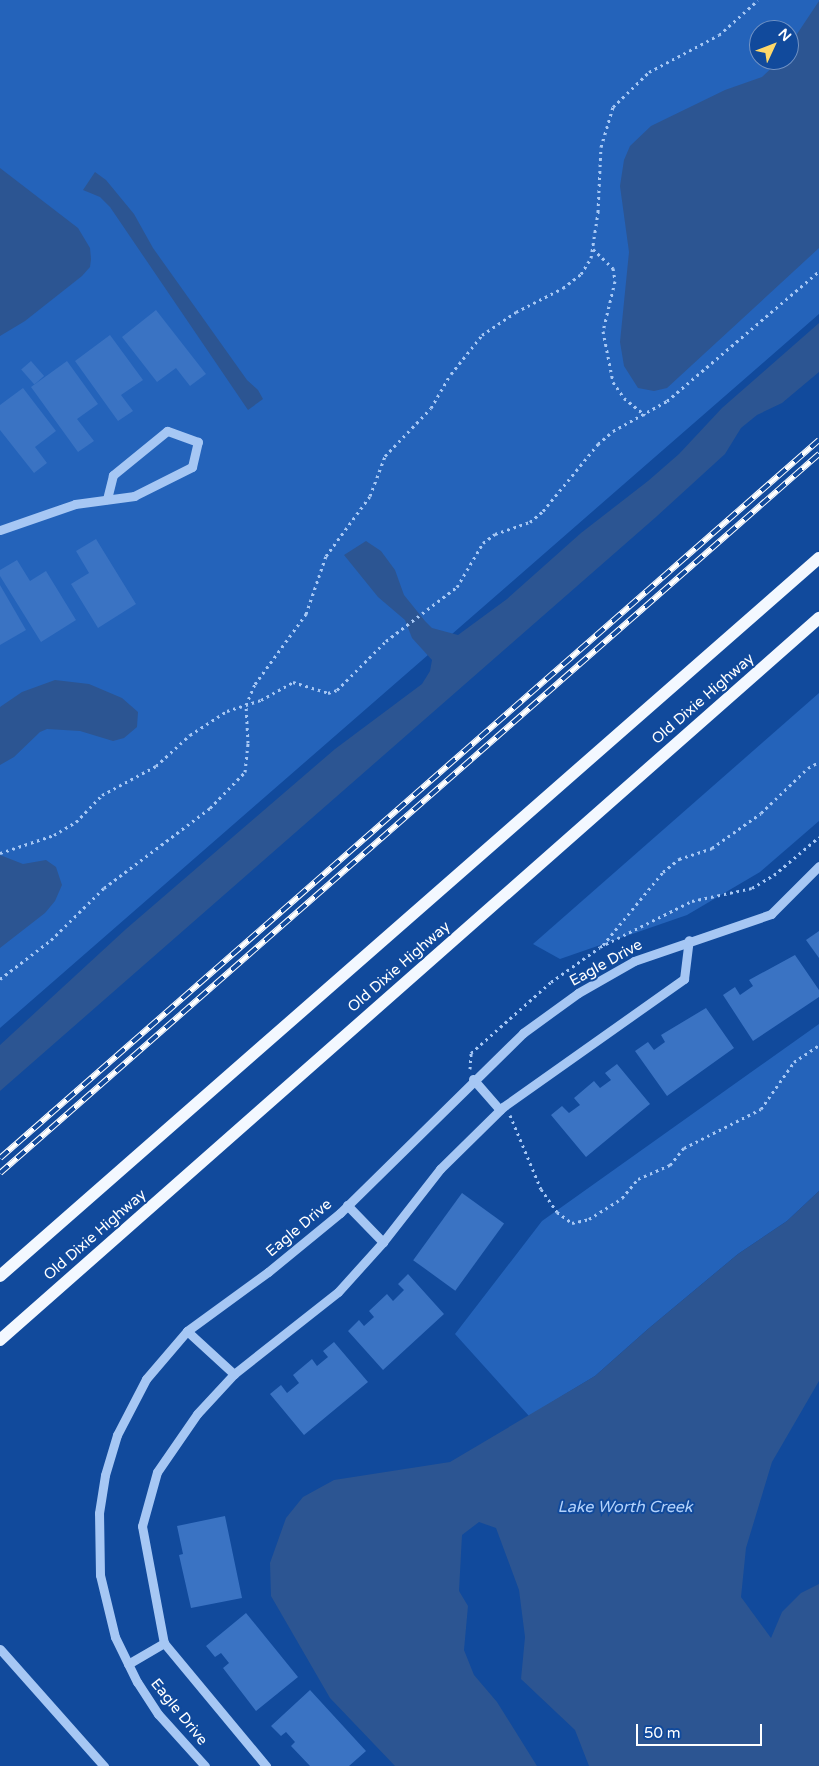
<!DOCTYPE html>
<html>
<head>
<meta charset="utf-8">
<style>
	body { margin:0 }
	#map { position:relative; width:819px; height:1766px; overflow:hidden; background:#114a9c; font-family:"Varela Round",sans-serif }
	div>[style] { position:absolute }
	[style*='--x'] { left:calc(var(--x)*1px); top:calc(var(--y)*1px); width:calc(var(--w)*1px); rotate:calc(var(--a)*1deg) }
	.green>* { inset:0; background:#2463ba }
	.water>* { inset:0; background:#2c5592 }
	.building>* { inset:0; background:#3a73c3; transform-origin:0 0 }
	.path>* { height:3px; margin-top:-1.5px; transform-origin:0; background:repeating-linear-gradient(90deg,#a6c7f4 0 2.5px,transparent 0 6.5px) }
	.minor>* { height:9px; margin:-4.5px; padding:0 4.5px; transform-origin:4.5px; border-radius:4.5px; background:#a6c7f4 }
	.major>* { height:12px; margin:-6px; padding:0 6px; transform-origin:6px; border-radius:6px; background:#f3f8ff }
	.rail>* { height:5.5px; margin-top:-2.75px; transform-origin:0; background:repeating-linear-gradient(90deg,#114a9c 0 11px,#fff 0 22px); box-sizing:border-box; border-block:1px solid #fff }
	span { translate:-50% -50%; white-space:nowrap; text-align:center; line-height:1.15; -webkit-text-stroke:4px #114a9c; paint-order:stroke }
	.street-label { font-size:15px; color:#fff }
	.water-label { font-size:16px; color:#b3d2fb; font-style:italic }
	.north { position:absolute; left:749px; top:20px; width:50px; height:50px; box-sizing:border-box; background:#114a9c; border:1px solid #7092c4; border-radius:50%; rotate:47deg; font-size:14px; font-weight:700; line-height:20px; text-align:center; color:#fff }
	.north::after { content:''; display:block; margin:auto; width:18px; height:22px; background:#ffd869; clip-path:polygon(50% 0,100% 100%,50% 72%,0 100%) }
	.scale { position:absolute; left:636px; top:1724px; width:126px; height:22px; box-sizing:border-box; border:2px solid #fff; border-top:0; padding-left:6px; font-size:15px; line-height:18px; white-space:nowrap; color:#fff; -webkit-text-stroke:4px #114a9c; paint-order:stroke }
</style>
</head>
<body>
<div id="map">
	<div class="green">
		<div style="clip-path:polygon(evenodd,0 0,819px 0,819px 314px,0 1028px,0 0,759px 30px,789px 30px,789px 60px,759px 60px,759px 30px)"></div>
		<div style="clip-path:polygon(819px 693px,819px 821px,760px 872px,687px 915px,560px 959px,533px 944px)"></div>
		<div style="clip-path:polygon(819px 1024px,819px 1191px,787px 1221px,738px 1254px,648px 1329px,595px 1376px,529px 1416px,455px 1334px,542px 1221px)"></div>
	</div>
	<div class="water">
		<div style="clip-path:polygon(819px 1px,819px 248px,667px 388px,654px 391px,638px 388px,624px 366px,620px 342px,629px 252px,620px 186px,624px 160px,630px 146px,651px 126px,725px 90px,762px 77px,780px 60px,789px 60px,789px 46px)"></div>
		<div style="clip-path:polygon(0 168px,78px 228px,90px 248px,91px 259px,90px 267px,82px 276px,25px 321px,0 336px)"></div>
		<div style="clip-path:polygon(95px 172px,106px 180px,134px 214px,153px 248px,247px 380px,258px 390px,263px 399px,248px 410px,110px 207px,100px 197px,83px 190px)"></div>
		<div style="clip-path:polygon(819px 323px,819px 372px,782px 403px,757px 415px,741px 428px,725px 454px,656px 517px,0 1091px,0 1045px,126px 929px,335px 749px,422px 684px,430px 671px,432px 660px,412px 638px,405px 620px,378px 597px,344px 555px,366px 541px,381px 551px,395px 570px,404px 595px,425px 621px,432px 628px,458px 635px,507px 599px,581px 533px,648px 481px,679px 454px,722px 408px)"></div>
		<div style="clip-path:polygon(55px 680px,89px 684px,122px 698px,138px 712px,137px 727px,124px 738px,113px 741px,80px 731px,47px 729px,40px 732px,14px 757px,0 765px,0 707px,22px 692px)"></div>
		<div style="clip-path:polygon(0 855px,23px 864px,46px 860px,56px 867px,62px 885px,55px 901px,45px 913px,0 948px)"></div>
		<div style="clip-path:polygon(819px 1191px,819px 1381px,772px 1462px,746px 1548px,741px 1597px,771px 1638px,782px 1612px,801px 1593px,819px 1584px,819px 1766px,589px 1766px,575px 1730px,521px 1679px,525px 1637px,519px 1590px,496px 1528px,479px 1522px,462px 1535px,459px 1591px,468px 1606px,464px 1650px,474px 1675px,497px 1702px,537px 1766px,395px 1766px,330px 1698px,271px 1596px,270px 1563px,286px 1518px,303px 1497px,334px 1480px,450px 1462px,595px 1376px,648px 1329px,738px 1254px,787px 1221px)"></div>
	</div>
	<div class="building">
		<div style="clip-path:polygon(156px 310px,206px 374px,190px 386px,176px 368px,157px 382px,122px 337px)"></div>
		<div style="clip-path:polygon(110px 335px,143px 380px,121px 395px,133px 411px,118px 421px,75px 361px)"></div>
		<div style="left:31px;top:361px;width:20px;height:13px;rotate:49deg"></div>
		<div style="clip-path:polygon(67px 361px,98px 404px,77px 419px,94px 441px,78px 452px,31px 387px)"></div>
		<div style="clip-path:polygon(23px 388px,56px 431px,35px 447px,47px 463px,34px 473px,0 430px,0 405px)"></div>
		<div style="clip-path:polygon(96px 539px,136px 604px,98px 628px,71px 584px,89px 573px,76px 551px)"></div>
		<div style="clip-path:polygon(17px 560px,30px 581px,46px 571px,76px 620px,41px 642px,0 576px,0 570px)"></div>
		<div style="clip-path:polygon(0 585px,26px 630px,0 645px)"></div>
		<div style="clip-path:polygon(819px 931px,819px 958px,806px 940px)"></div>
		<div style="clip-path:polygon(795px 955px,819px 990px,819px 997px,753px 1041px,723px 995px,735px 987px,740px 995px,753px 986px,749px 980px)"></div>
		<div style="clip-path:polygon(706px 1008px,734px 1048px,667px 1096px,635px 1051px,648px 1042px,654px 1050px,665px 1042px,661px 1035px)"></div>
		<div style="clip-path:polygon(617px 1064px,650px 1104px,586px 1157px,551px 1115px,562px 1106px,569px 1113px,580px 1105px,574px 1098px,594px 1081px,600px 1088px,611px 1080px,605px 1073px)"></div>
		<div style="left:462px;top:1193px;width:52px;height:83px;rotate:36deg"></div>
		<div style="clip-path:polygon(408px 1274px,444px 1314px,383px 1370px,348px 1331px,359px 1320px,364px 1326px,374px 1317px,369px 1311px,387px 1294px,393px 1301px,404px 1290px,398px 1284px)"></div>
		<div style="clip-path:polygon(334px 1342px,368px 1382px,304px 1435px,270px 1394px,281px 1385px,287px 1393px,299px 1383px,293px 1375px,312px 1359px,317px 1366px,328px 1357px,323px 1351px)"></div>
		<div style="clip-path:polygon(225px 1516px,242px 1598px,191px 1608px,179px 1555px,183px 1554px,177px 1526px)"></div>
		<div style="clip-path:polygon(246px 1613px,298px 1677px,256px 1711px,223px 1668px,229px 1663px,221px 1653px,215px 1657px,206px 1646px)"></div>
		<div style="clip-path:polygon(310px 1690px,366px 1751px,349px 1766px,310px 1766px,291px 1746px,295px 1742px,286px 1732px,281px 1736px,271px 1726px)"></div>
	</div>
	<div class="path">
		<div style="--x:593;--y:249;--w:28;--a:44"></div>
		<div style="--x:613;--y:268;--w:13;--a:81"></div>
		<div style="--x:615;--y:281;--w:51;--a:103.5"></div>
		<div style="--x:603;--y:331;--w:52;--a:78.9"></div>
		<div style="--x:613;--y:382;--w:19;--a:55"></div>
		<div style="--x:624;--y:398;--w:27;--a:39"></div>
		<div style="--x:0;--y:853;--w:57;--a:-18.4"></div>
		<div style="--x:54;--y:835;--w:26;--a:-31"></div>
		<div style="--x:76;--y:822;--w:37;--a:-46"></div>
		<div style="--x:102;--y:795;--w:61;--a:-28.2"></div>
		<div style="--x:156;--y:766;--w:46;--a:-42.4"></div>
		<div style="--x:190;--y:735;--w:44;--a:-33"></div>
		<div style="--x:227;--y:711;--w:36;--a:-18"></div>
		<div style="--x:261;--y:700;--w:37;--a:-29"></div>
		<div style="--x:293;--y:682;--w:37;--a:17"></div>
		<div style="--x:328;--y:693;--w:9;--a:-18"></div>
		<div style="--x:337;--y:690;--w:69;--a:-45"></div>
		<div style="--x:386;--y:641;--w:89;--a:-37.3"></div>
		<div style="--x:457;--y:587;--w:51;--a:-59.4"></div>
		<div style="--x:483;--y:543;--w:15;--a:-37"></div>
		<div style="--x:495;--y:534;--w:37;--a:-19"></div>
		<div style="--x:530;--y:522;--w:17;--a:-40"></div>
		<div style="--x:543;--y:511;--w:87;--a:-50.6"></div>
		<div style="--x:598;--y:444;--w:20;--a:-41"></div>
		<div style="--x:613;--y:431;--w:62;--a:-29.1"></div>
		<div style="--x:667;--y:401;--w:200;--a:-40.5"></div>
		<div style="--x:603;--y:945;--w:94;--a:-50.6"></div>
		<div style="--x:663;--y:872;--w:21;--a:-39"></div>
		<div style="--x:679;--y:859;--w:35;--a:-18"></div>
		<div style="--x:712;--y:848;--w:60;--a:-35.5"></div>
		<div style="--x:761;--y:813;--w:65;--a:-43.8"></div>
		<div style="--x:808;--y:768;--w:13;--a:-29"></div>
		<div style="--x:0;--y:979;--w:64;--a:-37.4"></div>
		<div style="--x:51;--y:940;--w:74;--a:-44.5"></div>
		<div style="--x:104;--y:888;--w:133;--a:-37"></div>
		<div style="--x:210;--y:808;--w:50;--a:-45.8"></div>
		<div style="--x:245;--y:772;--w:29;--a:-84"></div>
		<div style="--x:248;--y:743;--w:38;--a:-93"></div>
		<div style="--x:246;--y:705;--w:23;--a:-67"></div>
		<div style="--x:255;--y:684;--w:87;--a:-53.9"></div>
		<div style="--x:306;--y:614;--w:61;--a:-71"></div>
		<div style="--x:326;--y:556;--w:74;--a:-53.7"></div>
		<div style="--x:370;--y:496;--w:43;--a:-69.4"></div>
		<div style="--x:385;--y:456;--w:66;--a:-46.2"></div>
		<div style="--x:431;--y:408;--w:39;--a:-60"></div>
		<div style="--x:451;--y:374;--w:50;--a:-51.5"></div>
		<div style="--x:482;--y:335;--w:41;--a:-34.1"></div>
		<div style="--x:516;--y:312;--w:53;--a:-27.1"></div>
		<div style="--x:563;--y:288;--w:23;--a:-38"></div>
		<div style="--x:581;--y:274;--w:19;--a:-58"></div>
		<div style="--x:591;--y:258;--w:47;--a:-81.3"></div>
		<div style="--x:598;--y:212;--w:65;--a:-87.4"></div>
		<div style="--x:601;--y:147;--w:42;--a:-73.3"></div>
		<div style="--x:613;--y:107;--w:50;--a:-44.2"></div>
		<div style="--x:649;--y:72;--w:79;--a:-27.9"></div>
		<div style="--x:719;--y:35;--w:52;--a:-41.9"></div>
		<div style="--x:470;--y:1069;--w:16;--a:-86"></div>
		<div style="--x:471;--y:1053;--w:107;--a:-41.6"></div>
		<div style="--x:551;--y:982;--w:60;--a:-35.5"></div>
		<div style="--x:600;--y:947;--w:103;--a:-26.6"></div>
		<div style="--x:692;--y:901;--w:61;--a:-12.2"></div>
		<div style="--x:752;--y:888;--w:26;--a:-31"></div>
		<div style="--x:774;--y:875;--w:59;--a:-40.2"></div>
		<div style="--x:510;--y:1115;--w:80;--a:67.3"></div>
		<div style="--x:541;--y:1189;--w:28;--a:55"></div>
		<div style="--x:557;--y:1212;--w:19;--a:36"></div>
		<div style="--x:572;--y:1223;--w:17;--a:-13"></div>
		<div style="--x:589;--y:1219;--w:39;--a:-32"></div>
		<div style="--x:622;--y:1198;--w:25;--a:-50"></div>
		<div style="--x:638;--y:1179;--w:35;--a:-24"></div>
		<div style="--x:670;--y:1165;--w:22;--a:-51"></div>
		<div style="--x:684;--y:1148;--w:86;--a:-26.9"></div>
		<div style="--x:761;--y:1109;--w:57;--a:-54.9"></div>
		<div style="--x:794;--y:1062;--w:30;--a:-34"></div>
	</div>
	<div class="minor">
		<div style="--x:0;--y:530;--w:79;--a:-19.1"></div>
		<div style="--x:75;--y:504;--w:60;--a:-7.7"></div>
		<div style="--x:134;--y:496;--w:65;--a:-26.6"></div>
		<div style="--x:192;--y:467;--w:26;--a:-77"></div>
		<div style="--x:198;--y:442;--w:33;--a:-160"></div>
		<div style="--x:167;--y:431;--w:70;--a:140.8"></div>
		<div style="--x:113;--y:475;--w:25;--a:104"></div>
		<div style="--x:473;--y:1079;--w:41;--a:48.9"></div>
		<div style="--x:347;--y:1205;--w:52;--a:45.8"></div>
		<div style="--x:187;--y:1331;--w:64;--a:42.5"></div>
		<div style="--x:234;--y:1374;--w:132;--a:-38.3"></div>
		<div style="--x:338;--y:1292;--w:67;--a:-48"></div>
		<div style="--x:383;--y:1242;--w:93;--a:-52"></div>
		<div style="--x:440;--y:1169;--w:88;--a:-44.5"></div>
		<div style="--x:503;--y:1107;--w:222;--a:-35.3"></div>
		<div style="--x:684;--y:979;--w:39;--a:-83"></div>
		<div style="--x:234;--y:1374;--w:54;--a:132.8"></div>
		<div style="--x:197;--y:1414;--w:70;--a:124.6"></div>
		<div style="--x:157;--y:1472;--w:56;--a:105.5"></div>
		<div style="--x:142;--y:1526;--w:119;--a:79.4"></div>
		<div style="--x:164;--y:1643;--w:160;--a:50.3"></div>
		<div style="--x:0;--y:1649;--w:157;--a:48.4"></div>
		<div style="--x:128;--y:1664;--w:42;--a:-30.3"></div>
		<div style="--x:205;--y:1766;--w:70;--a:-132.1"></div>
		<div style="--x:158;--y:1714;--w:38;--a:-123"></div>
		<div style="--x:137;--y:1682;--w:50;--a:-116.1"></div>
		<div style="--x:115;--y:1637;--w:64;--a:-103.6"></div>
		<div style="--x:100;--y:1575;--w:62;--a:-90.9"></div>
		<div style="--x:99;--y:1513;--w:38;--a:-81"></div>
		<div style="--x:105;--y:1475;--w:42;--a:-73.3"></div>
		<div style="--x:117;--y:1435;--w:63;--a:-62.6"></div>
		<div style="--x:146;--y:1379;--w:63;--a:-49.5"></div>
		<div style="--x:187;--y:1331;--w:100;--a:-36.1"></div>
		<div style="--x:268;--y:1272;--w:93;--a:-39.3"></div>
		<div style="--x:340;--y:1213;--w:257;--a:-44.5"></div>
		<div style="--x:523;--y:1033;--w:68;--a:-36"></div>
		<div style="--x:578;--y:993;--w:64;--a:-29.7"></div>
		<div style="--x:634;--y:961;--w:145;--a:-18.9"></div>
		<div style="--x:771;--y:914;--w:68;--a:-45"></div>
	</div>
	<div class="major">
		<div style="--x:0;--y:1276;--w:1089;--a:-41.24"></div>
		<div style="--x:0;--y:1340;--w:1092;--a:-41.4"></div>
	</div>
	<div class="rail">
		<div style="--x:0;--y:1158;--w:1089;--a:-41.24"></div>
		<div style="--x:0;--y:1173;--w:1090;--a:-41.28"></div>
	</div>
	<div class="street-label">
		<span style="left:703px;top:699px;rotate:-41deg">Old Dixie Highway</span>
		<span style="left:606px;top:963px;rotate:-29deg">Eagle Drive</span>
		<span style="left:399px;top:967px;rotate:-41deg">Old Dixie Highway</span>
		<span style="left:299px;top:1228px;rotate:-40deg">Eagle Drive</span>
		<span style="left:95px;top:1235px;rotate:-41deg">Old Dixie Highway</span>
		<span style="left:179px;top:1712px;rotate:51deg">Eagle Drive</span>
	</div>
	<div class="water-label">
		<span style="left:625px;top:1507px">Lake Worth Creek</span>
	</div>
	<div class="north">N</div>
	<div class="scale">50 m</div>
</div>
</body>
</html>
